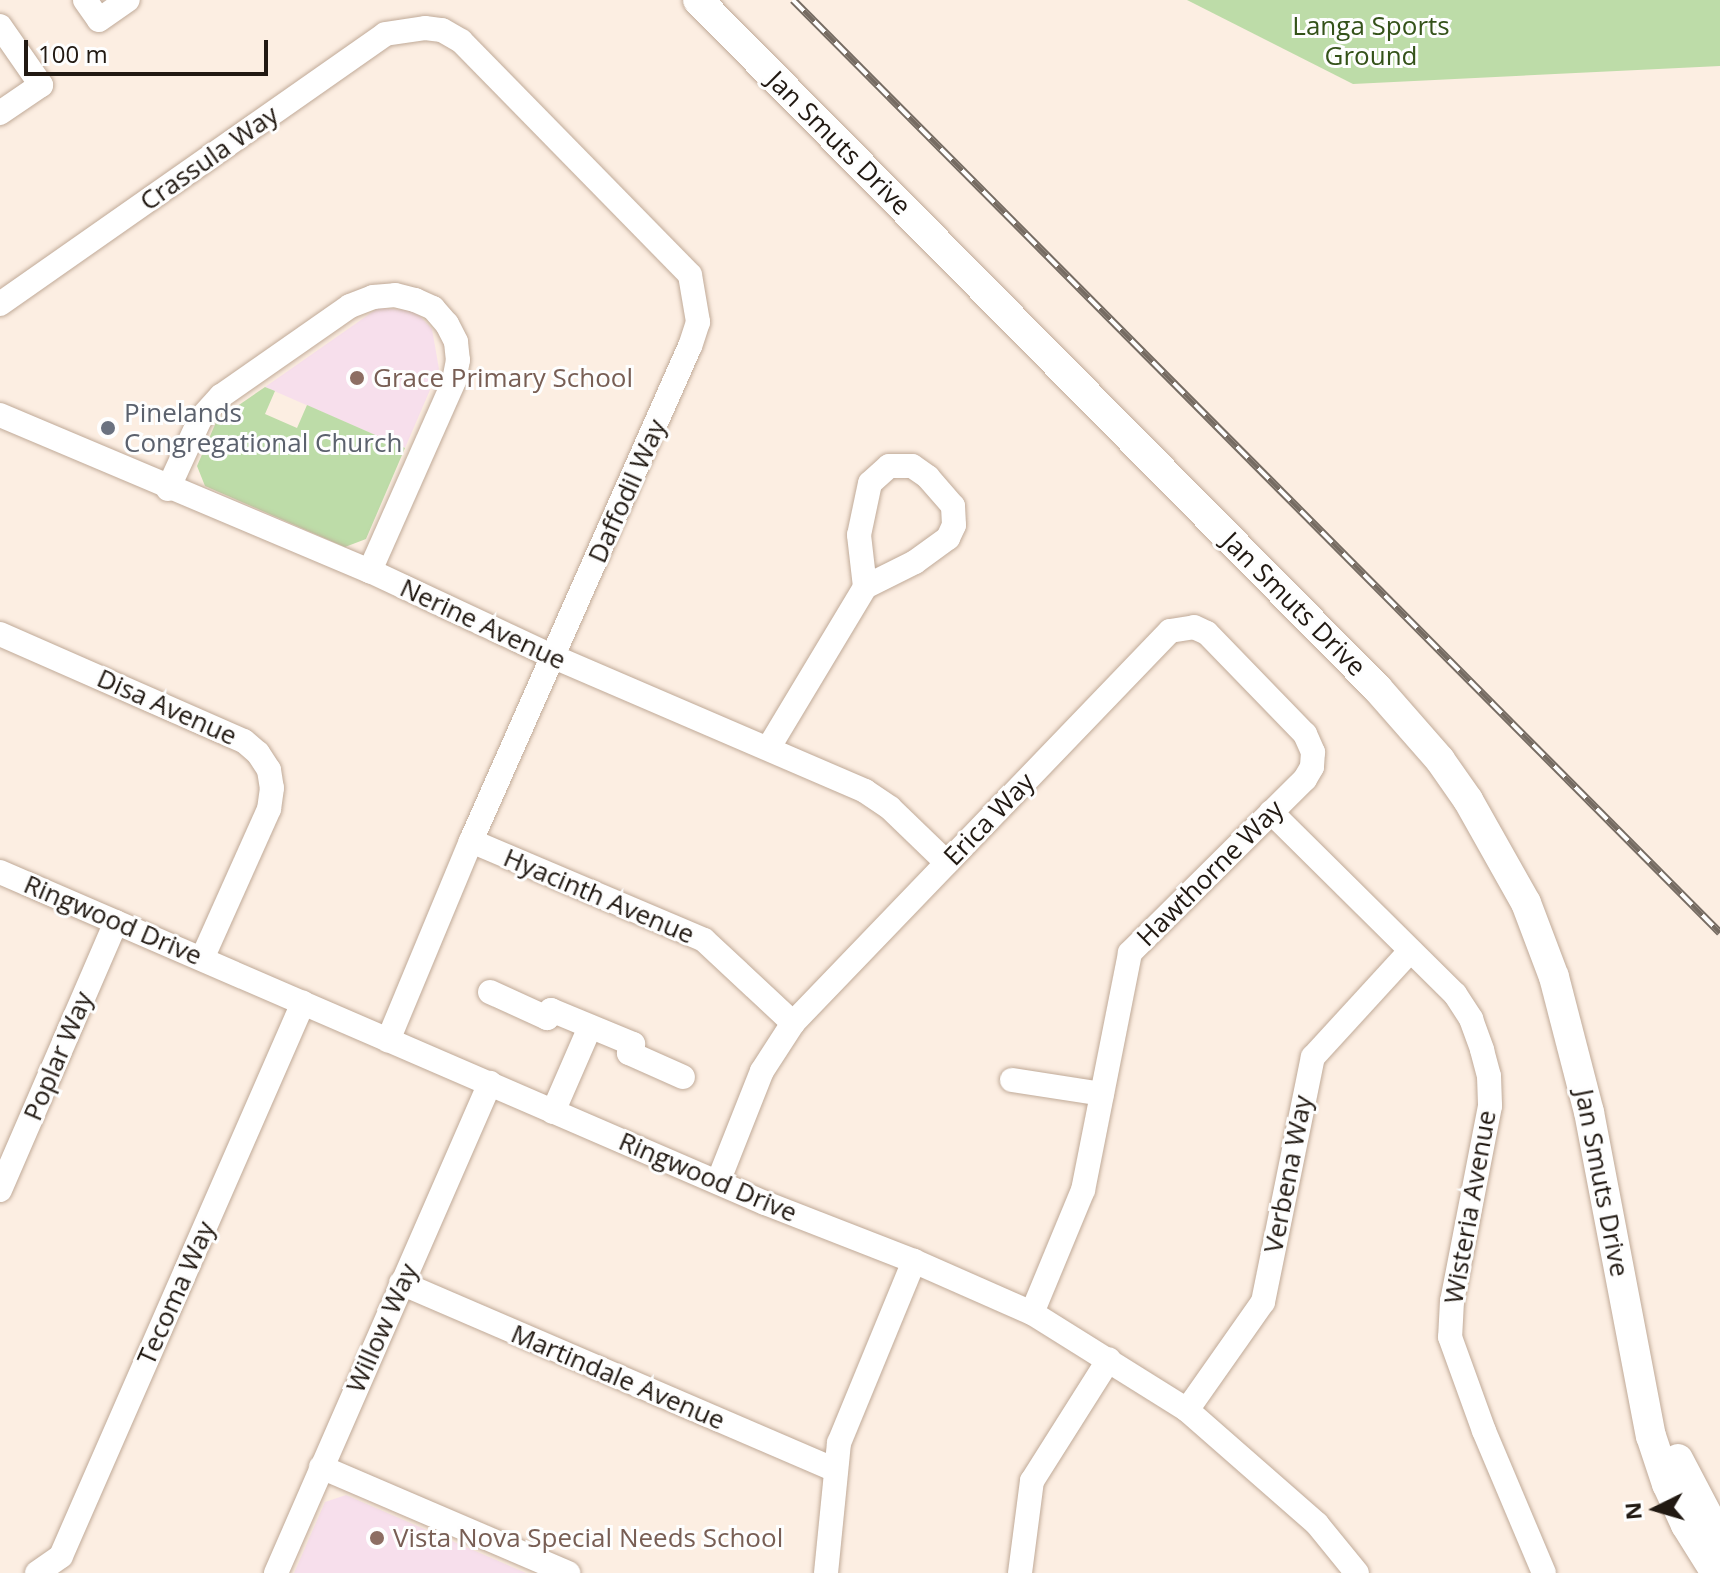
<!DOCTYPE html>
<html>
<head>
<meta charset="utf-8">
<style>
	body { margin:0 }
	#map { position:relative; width:1720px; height:1573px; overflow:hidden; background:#fceee2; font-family:"Open Sans",sans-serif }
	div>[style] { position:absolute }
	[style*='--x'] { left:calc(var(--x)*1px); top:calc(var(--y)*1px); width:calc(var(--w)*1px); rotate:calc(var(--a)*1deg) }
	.education>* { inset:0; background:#f7dfec }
	.green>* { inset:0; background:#bddca8 }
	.roads { filter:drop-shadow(0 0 2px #c0aa98) drop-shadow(0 0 2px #c0aa98) }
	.minor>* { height:24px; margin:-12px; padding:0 12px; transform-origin:12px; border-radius:12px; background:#fff }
	.major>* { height:30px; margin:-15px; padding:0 15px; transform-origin:15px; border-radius:15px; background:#fff }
	.rail>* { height:8px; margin-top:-4px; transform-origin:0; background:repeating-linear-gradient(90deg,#fefefe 0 15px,#766c63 0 30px); box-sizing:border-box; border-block:2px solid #766c63 }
	.dots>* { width:22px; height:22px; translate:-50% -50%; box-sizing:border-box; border:4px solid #fefefe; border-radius:50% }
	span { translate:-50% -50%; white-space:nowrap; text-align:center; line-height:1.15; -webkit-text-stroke:6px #fefefe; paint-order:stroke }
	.park-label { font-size:26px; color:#345219 }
	.street-label { font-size:26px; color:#211912 }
	.education-label { font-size:26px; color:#785e54 }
	.left { translate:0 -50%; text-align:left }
	.worship-label { font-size:26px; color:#5b616d }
	.north { position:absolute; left:1616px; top:1469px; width:80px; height:80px; -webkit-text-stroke:6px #fefefe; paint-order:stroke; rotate:265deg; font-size:22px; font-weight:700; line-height:32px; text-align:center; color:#211912 }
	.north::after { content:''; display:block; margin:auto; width:28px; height:36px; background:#211912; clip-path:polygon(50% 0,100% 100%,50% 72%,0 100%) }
	.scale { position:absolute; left:24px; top:40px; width:244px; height:36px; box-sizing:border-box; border:4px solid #211912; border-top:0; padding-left:10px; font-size:24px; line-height:28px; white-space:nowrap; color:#211912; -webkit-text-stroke:6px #fefefe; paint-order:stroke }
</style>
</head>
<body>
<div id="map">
	<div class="education">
		<div style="clip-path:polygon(378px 308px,415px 311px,432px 329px,439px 369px,405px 448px,265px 387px)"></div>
		<div style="clip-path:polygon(346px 1495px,526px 1573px,294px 1573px,325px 1502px)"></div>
	</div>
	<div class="green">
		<div style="clip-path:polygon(1187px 0,1720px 0,1720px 66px,1353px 84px)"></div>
		<div style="clip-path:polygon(265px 387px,275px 391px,265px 414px,297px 428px,307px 405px,405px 448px,366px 539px,345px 547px,205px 486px,197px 466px,217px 420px)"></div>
	</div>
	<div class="roads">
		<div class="minor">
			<div style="--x:85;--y:0;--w:24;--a:55"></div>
			<div style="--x:99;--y:20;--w:35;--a:-35"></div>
			<div style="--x:0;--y:26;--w:72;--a:55.2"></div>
			<div style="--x:41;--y:85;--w:50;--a:145.7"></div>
			<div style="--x:0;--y:304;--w:470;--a:-35"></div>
			<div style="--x:385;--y:34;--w:40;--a:-8.5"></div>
			<div style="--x:425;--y:28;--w:17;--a:7"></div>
			<div style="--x:442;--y:30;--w:22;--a:30"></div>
			<div style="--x:461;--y:41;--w:327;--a:45.6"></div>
			<div style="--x:690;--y:275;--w:48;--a:80.3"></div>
			<div style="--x:698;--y:322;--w:25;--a:108"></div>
			<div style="--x:690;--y:346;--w:541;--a:113.87"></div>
			<div style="--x:471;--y:841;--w:216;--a:112.6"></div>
			<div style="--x:0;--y:415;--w:402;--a:22.9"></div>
			<div style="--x:370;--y:571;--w:203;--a:25.1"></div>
			<div style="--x:554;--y:657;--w:339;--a:23.3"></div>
			<div style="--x:865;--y:791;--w:30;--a:34"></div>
			<div style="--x:890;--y:808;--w:79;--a:44"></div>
			<div style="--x:168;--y:489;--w:77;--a:-65.4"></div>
			<div style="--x:200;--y:419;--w:31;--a:-48"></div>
			<div style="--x:221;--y:396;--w:157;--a:-34.9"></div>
			<div style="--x:350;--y:306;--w:25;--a:-21"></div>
			<div style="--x:373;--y:297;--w:22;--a:-5"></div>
			<div style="--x:395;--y:295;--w:21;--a:14"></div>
			<div style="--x:415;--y:300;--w:20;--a:24"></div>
			<div style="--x:433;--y:308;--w:21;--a:49"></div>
			<div style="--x:447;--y:324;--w:20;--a:63"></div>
			<div style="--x:456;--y:342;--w:18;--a:84"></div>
			<div style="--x:458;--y:360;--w:21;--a:101"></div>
			<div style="--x:454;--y:381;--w:208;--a:113.9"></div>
			<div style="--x:0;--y:634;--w:266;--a:23.7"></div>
			<div style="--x:244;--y:741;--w:18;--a:41"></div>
			<div style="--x:258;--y:753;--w:20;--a:57"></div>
			<div style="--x:269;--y:770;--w:18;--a:81"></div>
			<div style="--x:272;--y:788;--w:21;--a:98"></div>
			<div style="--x:269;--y:809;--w:164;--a:114.1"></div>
			<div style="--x:769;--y:747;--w:187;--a:-59"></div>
			<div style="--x:865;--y:587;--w:56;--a:-26.6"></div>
			<div style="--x:915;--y:562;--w:41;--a:-36"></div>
			<div style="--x:948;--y:538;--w:14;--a:-65"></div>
			<div style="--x:954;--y:525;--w:19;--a:-93"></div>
			<div style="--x:953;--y:506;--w:38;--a:-131"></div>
			<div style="--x:928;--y:477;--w:19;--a:-145"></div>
			<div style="--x:912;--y:466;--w:23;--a:180"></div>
			<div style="--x:889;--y:466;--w:25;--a:138"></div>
			<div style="--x:870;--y:483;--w:53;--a:101.9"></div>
			<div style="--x:859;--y:535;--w:52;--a:83.4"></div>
			<div style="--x:1271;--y:812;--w:259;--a:44.7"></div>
			<div style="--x:1455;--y:994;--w:30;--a:57"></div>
			<div style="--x:1471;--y:1019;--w:33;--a:70"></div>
			<div style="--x:1482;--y:1050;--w:27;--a:75"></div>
			<div style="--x:1489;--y:1076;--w:30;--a:88"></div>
			<div style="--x:1490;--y:1106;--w:199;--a:101"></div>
			<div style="--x:1452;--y:1301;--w:36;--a:93"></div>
			<div style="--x:1450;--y:1337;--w:100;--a:70.1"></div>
			<div style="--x:1484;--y:1431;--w:154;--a:67.1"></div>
			<div style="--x:471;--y:841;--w:253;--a:23"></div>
			<div style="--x:704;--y:940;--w:122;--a:43"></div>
			<div style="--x:0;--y:872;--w:834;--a:23.4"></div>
			<div style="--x:765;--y:1203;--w:160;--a:21.3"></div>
			<div style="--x:914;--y:1261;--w:129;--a:23.8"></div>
			<div style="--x:1032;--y:1313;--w:183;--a:32"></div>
			<div style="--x:1187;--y:1410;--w:173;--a:41.2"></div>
			<div style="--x:1317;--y:1524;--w:63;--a:50.8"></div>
			<div style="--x:490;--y:992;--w:63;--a:24.5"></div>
			<div style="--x:547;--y:1018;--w:9;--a:-63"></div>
			<div style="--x:551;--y:1010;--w:89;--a:22.5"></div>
			<div style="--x:633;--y:1044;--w:10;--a:114"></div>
			<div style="--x:629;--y:1053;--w:59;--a:24"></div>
			<div style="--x:1012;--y:1080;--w:91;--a:8.8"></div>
			<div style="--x:553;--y:1112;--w:93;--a:-66.5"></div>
			<div style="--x:718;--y:1182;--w:119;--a:-68.4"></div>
			<div style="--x:762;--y:1071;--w:57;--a:-57.1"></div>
			<div style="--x:793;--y:1023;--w:544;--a:-46.12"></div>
			<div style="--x:1170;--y:631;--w:24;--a:-9"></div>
			<div style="--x:1194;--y:627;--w:14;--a:25"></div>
			<div style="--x:1207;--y:633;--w:141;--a:45.9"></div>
			<div style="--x:1305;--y:734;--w:20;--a:66"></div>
			<div style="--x:1313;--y:752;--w:15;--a:94"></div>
			<div style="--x:1312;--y:767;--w:14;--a:120"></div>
			<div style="--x:1305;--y:779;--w:247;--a:135.2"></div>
			<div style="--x:1130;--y:953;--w:242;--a:101.2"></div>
			<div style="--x:1083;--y:1190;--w:133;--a:112.5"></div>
			<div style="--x:0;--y:1190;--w:292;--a:-66.6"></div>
			<div style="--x:401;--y:1283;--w:473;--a:23.3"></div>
			<div style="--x:1187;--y:1410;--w:132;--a:-54.9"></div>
			<div style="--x:1263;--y:1302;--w:250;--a:-78.5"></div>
			<div style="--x:1313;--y:1057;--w:144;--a:-47.5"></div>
			<div style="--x:321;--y:1467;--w:269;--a:23.2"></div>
			<div style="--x:37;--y:1573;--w:29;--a:-35"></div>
			<div style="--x:61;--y:1556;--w:604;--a:-66.37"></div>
			<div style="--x:276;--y:1573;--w:535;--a:-66.41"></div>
			<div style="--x:826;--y:1573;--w:131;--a:-84.3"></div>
			<div style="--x:839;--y:1443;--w:197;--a:-67.6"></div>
			<div style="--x:1020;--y:1573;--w:93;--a:-82.6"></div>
			<div style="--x:1032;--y:1481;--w:144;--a:-57.7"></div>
		</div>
		<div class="major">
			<div style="--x:698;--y:0;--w:967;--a:45.38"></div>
			<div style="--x:1377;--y:688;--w:96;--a:48.8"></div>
			<div style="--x:1440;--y:760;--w:49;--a:55"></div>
			<div style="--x:1468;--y:800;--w:118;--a:60.6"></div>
			<div style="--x:1526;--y:903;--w:79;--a:69.3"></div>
			<div style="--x:1554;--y:977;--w:139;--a:75.5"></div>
			<div style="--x:1589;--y:1112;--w:330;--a:79.2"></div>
			<div style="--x:1651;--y:1436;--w:51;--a:71.6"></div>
			<div style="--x:1667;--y:1484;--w:45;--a:65.1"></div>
			<div style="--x:1686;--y:1525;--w:57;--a:58"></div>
			<div style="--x:1678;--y:1459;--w:90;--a:62.3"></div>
		</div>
	</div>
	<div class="rail">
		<div style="--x:793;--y:0;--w:1315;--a:45.18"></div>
	</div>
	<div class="dots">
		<div style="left:357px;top:378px;background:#8d6e63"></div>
		<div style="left:108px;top:428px;background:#6b7280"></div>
		<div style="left:377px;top:1538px;background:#8d6e63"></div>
	</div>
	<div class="park-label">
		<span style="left:1371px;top:41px">Langa Sports<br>Ground</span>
	</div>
	<div class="street-label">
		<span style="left:839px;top:143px;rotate:45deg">Jan Smuts Drive</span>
		<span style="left:209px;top:158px;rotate:-35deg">Crassula Way</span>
		<span style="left:627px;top:491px;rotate:-66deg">Daffodil Way</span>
		<span style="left:1294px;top:604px;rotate:45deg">Jan Smuts Drive</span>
		<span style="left:483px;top:624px;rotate:25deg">Nerine Avenue</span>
		<span style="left:167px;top:707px;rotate:24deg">Disa Avenue</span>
		<span style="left:989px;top:819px;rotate:-46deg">Erica Way</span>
		<span style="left:1210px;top:873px;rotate:-45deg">Hawthorne Way</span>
		<span style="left:599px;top:896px;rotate:23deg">Hyacinth Avenue</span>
		<span style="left:113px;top:920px;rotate:23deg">Ringwood Drive</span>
		<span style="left:58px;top:1056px;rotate:-67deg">Poplar Way</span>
		<span style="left:1288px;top:1174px;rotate:-79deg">Verbena Way</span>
		<span style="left:708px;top:1177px;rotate:23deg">Ringwood Drive</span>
		<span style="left:1602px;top:1183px;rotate:79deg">Jan Smuts Drive</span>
		<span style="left:1470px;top:1207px;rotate:-80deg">Wisteria Avenue</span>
		<span style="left:176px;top:1293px;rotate:-66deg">Tecoma Way</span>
		<span style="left:382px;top:1328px;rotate:-66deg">Willow Way</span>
		<span style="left:618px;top:1377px;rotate:23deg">Martindale Avenue</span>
	</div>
	<div class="education-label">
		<span class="left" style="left:373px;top:378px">Grace Primary School</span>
		<span class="left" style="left:393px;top:1538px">Vista Nova Special Needs School</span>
	</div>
	<div class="worship-label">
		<span class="left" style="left:124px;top:428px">Pinelands<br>Congregational Church</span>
	</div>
	<div class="north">N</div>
	<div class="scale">100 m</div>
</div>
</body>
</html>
